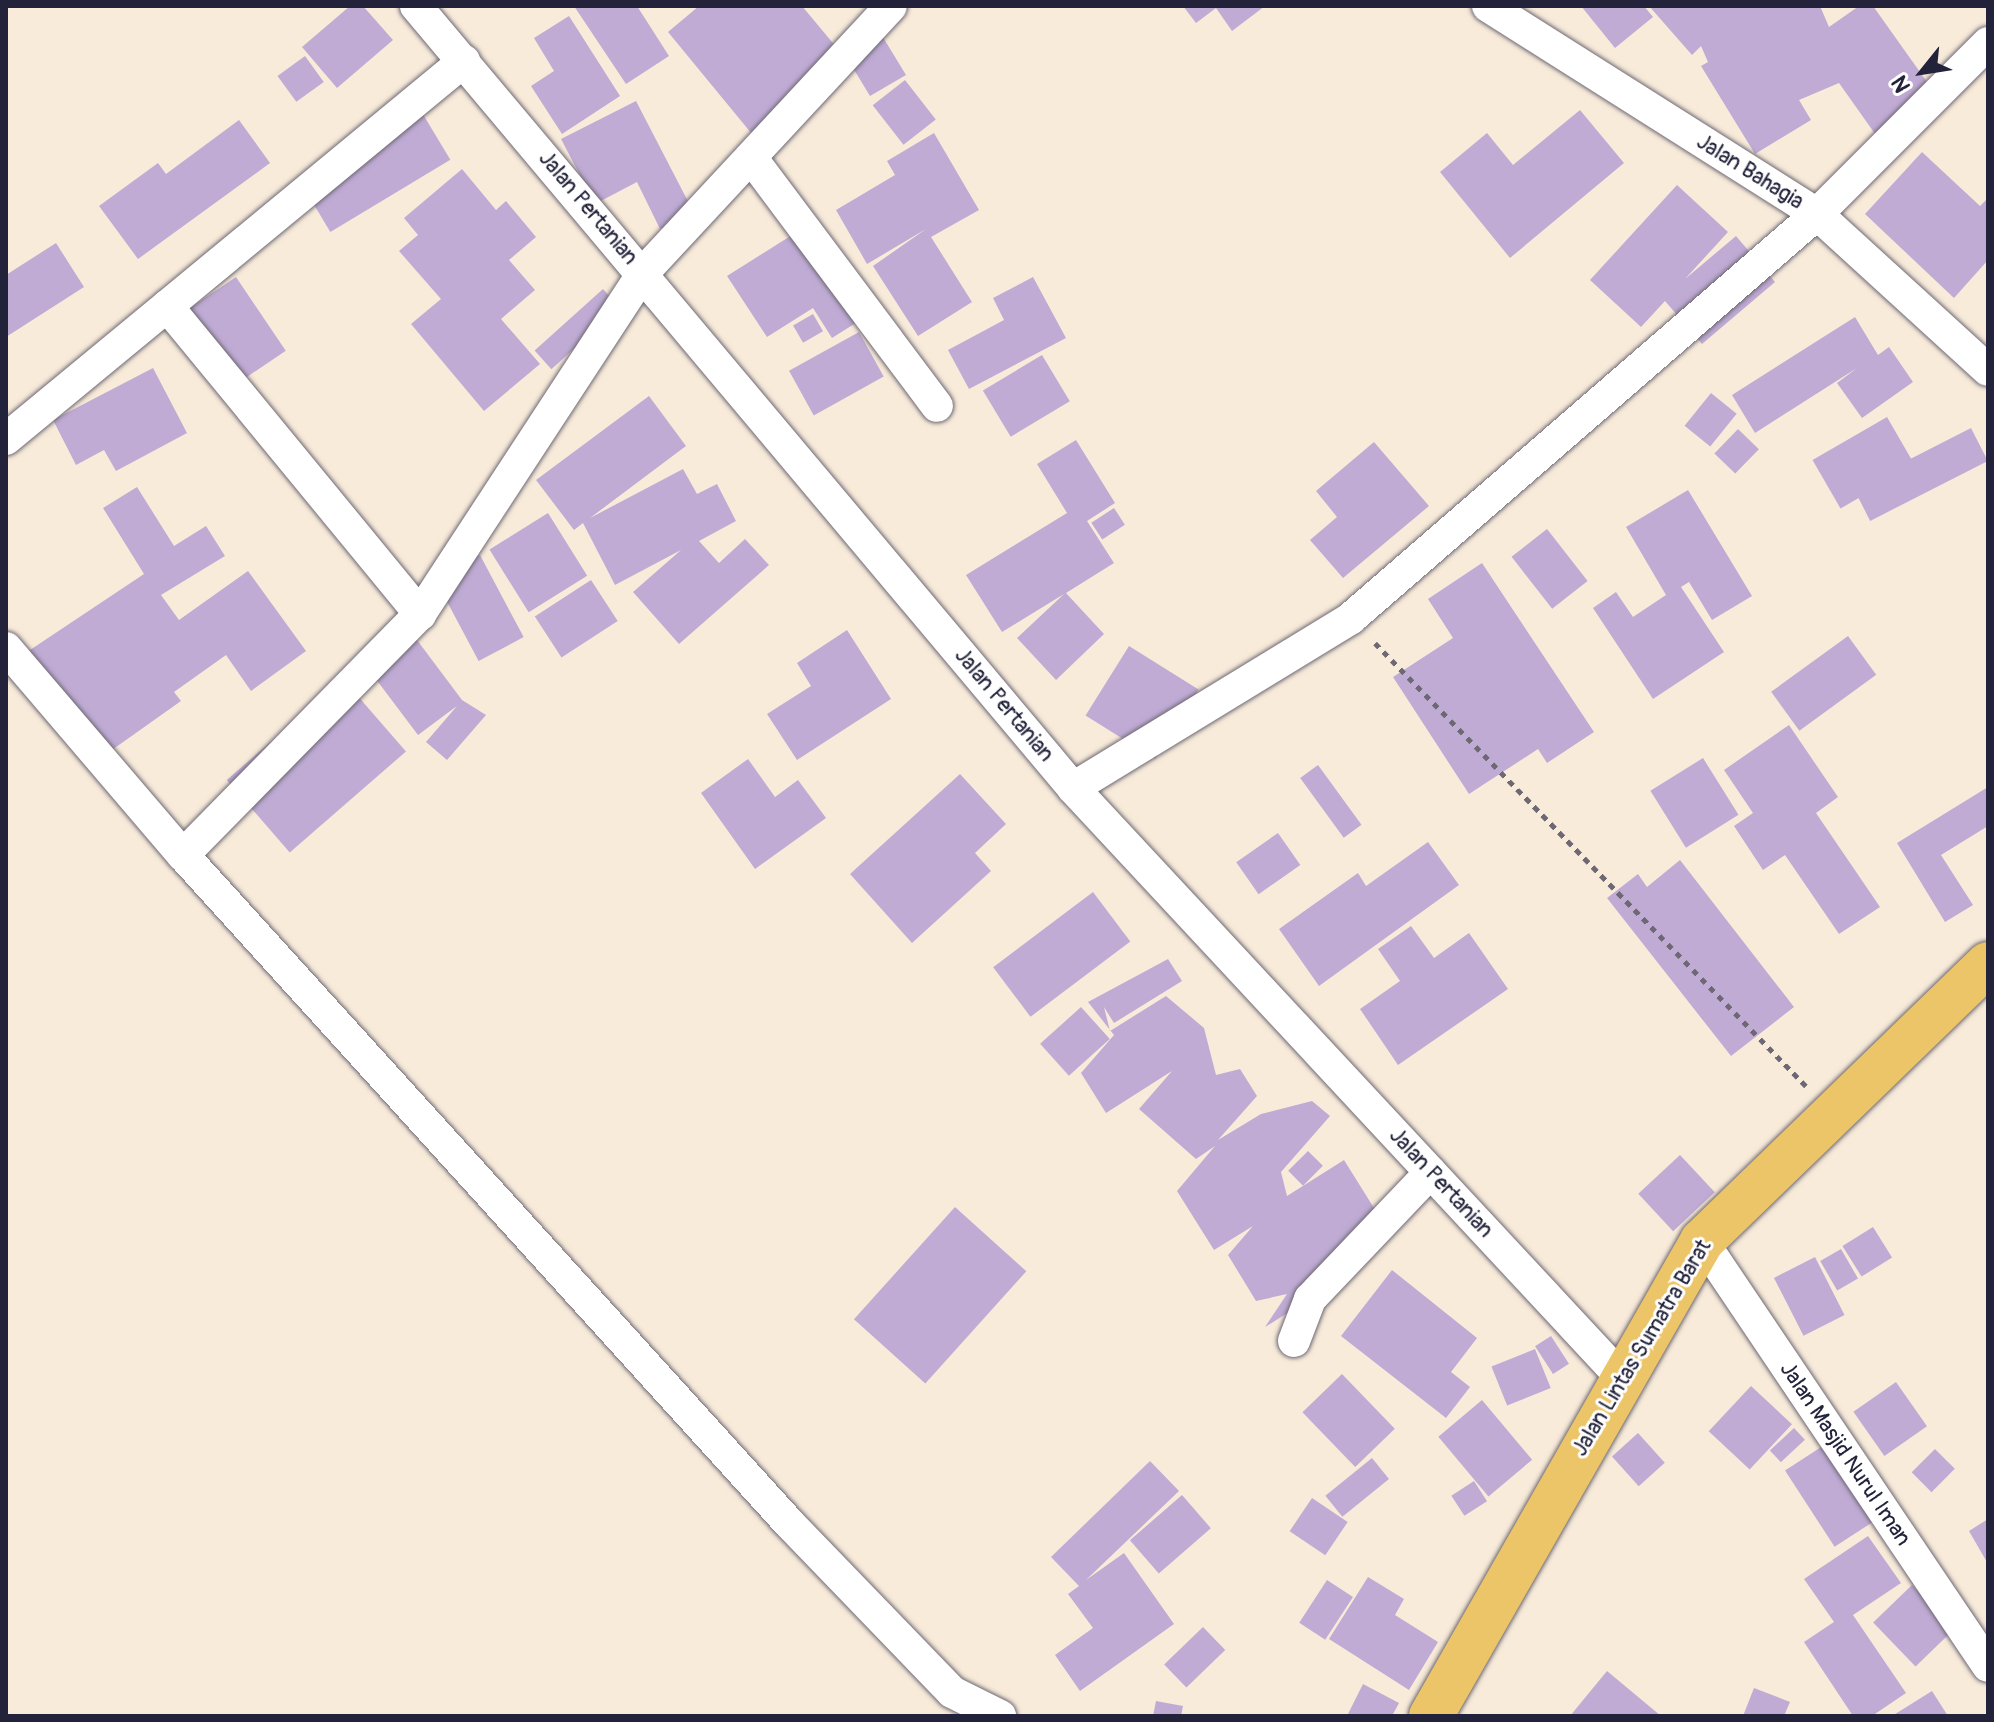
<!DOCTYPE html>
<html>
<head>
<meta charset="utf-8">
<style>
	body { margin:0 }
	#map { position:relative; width:1994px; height:1722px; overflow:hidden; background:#f8ebda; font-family:Pangolin,sans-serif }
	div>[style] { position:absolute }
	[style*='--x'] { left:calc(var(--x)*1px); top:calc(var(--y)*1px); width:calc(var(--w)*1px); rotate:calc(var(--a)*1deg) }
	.building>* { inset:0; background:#c0abd5; transform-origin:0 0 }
	.path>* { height:5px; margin-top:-2.5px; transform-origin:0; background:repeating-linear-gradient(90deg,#6d6873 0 6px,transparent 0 12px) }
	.roads { filter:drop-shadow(0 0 2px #6d6873) drop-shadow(0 0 2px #6d6873) }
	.minor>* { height:32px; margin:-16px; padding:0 16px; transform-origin:16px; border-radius:16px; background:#fff }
	.trunk>* { height:44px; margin:-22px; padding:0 22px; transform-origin:22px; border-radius:22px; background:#edc569 }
	span { translate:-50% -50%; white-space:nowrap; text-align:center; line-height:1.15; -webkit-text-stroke:6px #fff; paint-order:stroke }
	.street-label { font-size:22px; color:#22223b }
	.frame { position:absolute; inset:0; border:8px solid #22223b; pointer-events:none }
	.north { position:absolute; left:1882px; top:32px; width:80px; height:80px; -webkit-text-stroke:6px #fff; paint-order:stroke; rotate:240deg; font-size:22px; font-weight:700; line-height:32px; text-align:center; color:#22223b }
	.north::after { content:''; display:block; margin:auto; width:28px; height:36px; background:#22223b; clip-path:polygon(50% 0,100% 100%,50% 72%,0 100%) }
</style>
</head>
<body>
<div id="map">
	<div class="building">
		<div style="clip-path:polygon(350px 6px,363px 6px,393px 40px,337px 88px,302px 47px)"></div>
		<div style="clip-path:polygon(574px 6px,637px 6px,669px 56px,626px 84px)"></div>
		<div style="clip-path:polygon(699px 6px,802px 6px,852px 66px,881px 34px,906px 75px,870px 96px,853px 68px,761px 145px,668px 32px)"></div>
		<div style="clip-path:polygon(1183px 6px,1265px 6px,1232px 31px,1216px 8px,1196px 23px)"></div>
		<div style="clip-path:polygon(1581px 6px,1644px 6px,1653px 17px,1615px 48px)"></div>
		<div style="clip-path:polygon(1649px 6px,1820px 6px,1829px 27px,1859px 6px,1873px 6px,1937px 96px,1878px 138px,1839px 83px,1799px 100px,1811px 120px,1755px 154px,1701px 66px,1708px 62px,1701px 46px,1692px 55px)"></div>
		<div style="clip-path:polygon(569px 16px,620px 96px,562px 134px,531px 86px,554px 71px,534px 38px)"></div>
		<div style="left:305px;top:56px;width:32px;height:34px;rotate:54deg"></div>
		<div style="left:905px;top:80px;width:50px;height:41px;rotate:52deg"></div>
		<div style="clip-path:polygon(636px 101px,693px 211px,660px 229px,637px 182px,595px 204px,561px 139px)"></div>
		<div style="clip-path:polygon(1580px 110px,1624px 163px,1510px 258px,1440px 172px,1487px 133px,1513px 165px)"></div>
		<div style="left:421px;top:111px;width:57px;height:140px;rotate:59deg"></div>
		<div style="clip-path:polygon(239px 120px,270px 163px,138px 259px,99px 206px,158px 163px,166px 174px)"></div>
		<div style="clip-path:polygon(934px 133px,979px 210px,931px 237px,972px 302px,918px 336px,873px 266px,926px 229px,867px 264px,836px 210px,895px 175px,887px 161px)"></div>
		<div style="clip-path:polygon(1922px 152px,1980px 206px,1988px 198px,1988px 260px,1954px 298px,1865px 214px)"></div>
		<div style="clip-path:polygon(462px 169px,496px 210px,506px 201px,536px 237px,509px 260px,535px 290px,501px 319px,540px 364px,484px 411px,411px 324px,441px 299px,399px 251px,418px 235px,404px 218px)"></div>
		<div style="clip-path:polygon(1677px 185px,1728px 232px,1685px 279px,1736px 236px,1775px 282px,1702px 344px,1665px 301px,1641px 327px,1590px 280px)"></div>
		<div style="clip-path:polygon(811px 223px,870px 314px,832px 338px,813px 308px,767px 337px,727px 276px)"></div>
		<div style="clip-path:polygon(56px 243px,84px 287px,6px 337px,6px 275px)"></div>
		<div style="left:236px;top:277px;width:89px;height:61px;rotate:56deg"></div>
		<div style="clip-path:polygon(1033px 277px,1066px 338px,969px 389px,948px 350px,1004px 320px,993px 298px)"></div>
		<div style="left:603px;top:289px;width:25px;height:92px;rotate:48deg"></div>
		<div style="left:813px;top:314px;width:20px;height:23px;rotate:60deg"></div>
		<div style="clip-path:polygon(1855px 317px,1878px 355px,1889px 347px,1913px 382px,1862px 418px,1837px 383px,1857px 368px,1755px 433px,1732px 395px)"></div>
		<div style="left:859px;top:332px;width:51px;height:80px;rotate:61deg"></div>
		<div style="left:1042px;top:355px;width:54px;height:69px;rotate:59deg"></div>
		<div style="clip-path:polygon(153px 368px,187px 433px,116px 471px,104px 450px,76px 465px,53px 420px)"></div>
		<div style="left:1711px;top:393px;width:33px;height:42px;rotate:39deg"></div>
		<div style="clip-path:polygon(649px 396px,686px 446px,590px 518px,683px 469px,697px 494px,717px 484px,736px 521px,699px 541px,719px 563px,745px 539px,769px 565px,679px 644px,633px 592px,681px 550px,615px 585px,583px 523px,574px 530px,536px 480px)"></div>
		<div style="left:1887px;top:417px;width:56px;height:86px;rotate:60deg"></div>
		<div style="left:1971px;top:428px;width:37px;height:132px;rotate:63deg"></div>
		<div style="left:1738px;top:429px;width:29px;height:34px;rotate:44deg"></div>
		<div style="clip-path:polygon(1076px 440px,1115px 503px,1087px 521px,1114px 563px,1066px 593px,1104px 634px,1056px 680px,1017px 638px,1064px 594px,1002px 632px,966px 575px,1067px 513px,1037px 464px)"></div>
		<div style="clip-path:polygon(1374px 442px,1429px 506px,1343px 578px,1310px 540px,1337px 517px,1316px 491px)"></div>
		<div style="clip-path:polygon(137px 487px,174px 546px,206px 526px,225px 556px,161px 595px,179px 620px,248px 571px,306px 651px,251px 691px,226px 655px,174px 692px,181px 701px,102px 757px,27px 652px,144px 574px,103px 508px)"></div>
		<div style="clip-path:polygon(1688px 490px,1752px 596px,1712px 620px,1689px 582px,1681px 587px,1724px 652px,1653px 699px,1593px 608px,1616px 592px,1633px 617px,1666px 595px,1626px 527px)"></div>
		<div style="left:1114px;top:508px;width:20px;height:27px;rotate:57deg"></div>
		<div style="left:548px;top:513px;width:74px;height:69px;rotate:58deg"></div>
		<div style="left:1547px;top:529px;width:66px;height:45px;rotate:52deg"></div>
		<div style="left:480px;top:555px;width:93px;height:51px;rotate:62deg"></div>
		<div style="clip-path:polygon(1482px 563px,1594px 732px,1547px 763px,1538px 749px,1469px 794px,1393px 677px,1453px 638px,1428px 599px)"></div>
		<div style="left:591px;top:580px;width:49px;height:67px;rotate:57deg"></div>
		<div style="clip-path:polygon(847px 630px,891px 699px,797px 760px,767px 714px,811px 686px,797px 663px)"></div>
		<div style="clip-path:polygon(411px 632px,462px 700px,486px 715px,447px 760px,426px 742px,457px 706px,418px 735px,366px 666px)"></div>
		<div style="left:1848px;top:636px;width:48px;height:95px;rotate:54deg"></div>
		<div style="left:1129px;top:646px;width:82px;height:82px;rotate:32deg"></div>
		<div style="left:343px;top:679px;width:96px;height:154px;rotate:49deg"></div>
		<div style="clip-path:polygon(1789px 725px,1838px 797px,1816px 813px,1880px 907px,1839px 934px,1785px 855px,1763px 870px,1734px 826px,1753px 813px,1724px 770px)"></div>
		<div style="left:1703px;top:758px;width:67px;height:62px;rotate:58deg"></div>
		<div style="clip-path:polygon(748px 759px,775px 797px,798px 780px,826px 818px,755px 869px,701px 793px)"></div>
		<div style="left:1318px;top:765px;width:74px;height:22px;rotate:54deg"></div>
		<div style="clip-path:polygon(960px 774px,1006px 824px,975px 853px,991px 871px,912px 943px,850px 874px)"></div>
		<div style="clip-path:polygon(1988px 787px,1988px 826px,1941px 855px,1973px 905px,1945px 922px,1897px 843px)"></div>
		<div style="left:1278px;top:833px;width:39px;height:51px;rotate:55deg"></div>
		<div style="clip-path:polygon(1428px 842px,1459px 885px,1319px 986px,1279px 929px,1358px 873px,1366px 886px)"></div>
		<div style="clip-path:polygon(1680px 860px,1794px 1007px,1731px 1056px,1607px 898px,1638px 874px,1647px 887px)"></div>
		<div style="left:1093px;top:892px;width:62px;height:125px;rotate:53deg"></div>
		<div style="clip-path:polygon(1411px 926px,1434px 958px,1469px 933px,1508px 989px,1398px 1065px,1360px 1009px,1400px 981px,1378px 949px)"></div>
		<div style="clip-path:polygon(1168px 959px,1182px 981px,1114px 1023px,1104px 1007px,1110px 1031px,1166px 996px,1204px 1028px,1216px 1075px,1240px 1069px,1257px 1096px,1218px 1140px,1261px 1114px,1312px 1101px,1330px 1116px,1281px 1172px,1287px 1196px,1344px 1160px,1379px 1216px,1305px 1302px,1265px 1327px,1287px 1294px,1256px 1301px,1228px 1255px,1253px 1226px,1214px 1250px,1177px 1191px,1215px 1146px,1196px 1159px,1139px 1109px,1172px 1071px,1106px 1113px,1081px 1073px,1114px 1035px,1088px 1002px)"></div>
		<div style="left:1081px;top:1007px;width:43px;height:55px;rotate:48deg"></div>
		<div style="left:1308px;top:1151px;width:21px;height:28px;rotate:45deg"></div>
		<div style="left:1680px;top:1155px;width:51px;height:57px;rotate:47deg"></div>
		<div style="left:955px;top:1207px;width:96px;height:151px;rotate:42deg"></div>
		<div style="left:1873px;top:1227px;width:36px;height:36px;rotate:58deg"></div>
		<div style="left:1841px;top:1249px;width:34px;height:24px;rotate:60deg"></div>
		<div style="left:1815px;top:1257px;width:65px;height:46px;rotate:63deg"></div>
		<div style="clip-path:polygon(1392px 1270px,1477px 1338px,1451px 1372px,1470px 1387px,1446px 1418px,1341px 1336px)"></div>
		<div style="left:1551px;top:1336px;width:33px;height:19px;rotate:57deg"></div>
		<div style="left:1535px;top:1349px;width:42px;height:47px;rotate:68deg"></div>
		<div style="left:1342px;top:1374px;width:76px;height:55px;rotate:46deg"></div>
		<div style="left:1896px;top:1382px;width:54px;height:52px;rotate:55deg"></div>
		<div style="left:1751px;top:1386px;width:56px;height:62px;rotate:43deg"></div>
		<div style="left:1482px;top:1400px;width:78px;height:57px;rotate:50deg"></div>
		<div style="left:1794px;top:1428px;width:16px;height:33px;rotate:47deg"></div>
		<div style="left:1638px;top:1433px;width:40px;height:35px;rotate:48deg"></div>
		<div style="left:1832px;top:1440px;width:91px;height:56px;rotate:57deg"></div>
		<div style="left:1935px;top:1449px;width:28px;height:33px;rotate:45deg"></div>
		<div style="left:1372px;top:1458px;width:27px;height:60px;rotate:51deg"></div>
		<div style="clip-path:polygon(1150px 1461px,1179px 1491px,1086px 1580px,1124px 1553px,1174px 1624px,1080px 1691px,1055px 1655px,1093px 1628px,1068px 1594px,1079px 1586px,1051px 1557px)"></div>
		<div style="left:1474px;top:1481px;width:24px;height:27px;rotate:57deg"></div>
		<div style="left:1182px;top:1495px;width:44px;height:69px;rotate:49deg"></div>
		<div style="left:1312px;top:1498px;width:43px;height:40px;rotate:34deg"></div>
		<div style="clip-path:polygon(1988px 1519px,1988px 1564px,1969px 1531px)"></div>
		<div style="clip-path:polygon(1868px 1536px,1901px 1583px,1853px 1615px,1906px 1693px,1872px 1716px,1853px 1716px,1804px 1642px,1834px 1622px,1804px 1579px)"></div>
		<div style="clip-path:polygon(1368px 1577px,1404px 1599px,1395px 1615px,1438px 1642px,1409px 1690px,1329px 1639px)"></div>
		<div style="left:1327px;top:1580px;width:31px;height:51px;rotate:33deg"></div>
		<div style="left:1912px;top:1585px;width:61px;height:54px;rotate:46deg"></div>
		<div style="left:1203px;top:1627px;width:32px;height:54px;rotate:46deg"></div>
		<div style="clip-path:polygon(1607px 1671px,1661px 1716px,1570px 1716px)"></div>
		<div style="clip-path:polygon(1363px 1684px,1399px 1703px,1392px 1716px,1347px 1716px)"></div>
		<div style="clip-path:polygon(1754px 1688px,1790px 1702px,1784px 1716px,1743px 1716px)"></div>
		<div style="clip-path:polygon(1932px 1691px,1948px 1716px,1892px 1716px)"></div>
		<div style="clip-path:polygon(1156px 1701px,1183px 1706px,1181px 1716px,1153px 1716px)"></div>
	</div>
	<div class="path">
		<div style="--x:1375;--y:643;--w:618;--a:45.79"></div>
	</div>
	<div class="roads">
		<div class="minor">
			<div style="--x:416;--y:6;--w:1021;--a:49.96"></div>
			<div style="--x:1073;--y:788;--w:806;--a:47.06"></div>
			<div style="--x:1488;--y:6;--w:389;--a:32.3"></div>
			<div style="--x:1817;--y:214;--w:231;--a:42.4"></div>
			<div style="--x:753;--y:160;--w:307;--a:53.2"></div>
			<div style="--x:167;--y:306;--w:399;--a:50.6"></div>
			<div style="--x:6;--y:439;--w:594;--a:-39.53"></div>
			<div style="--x:6;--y:648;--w:272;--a:49.5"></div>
			<div style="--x:183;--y:855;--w:901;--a:47.79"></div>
			<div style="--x:788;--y:1522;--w:236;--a:46"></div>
			<div style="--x:952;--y:1692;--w:54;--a:26.6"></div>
			<div style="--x:1073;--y:788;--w:326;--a:-31.4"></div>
			<div style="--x:1351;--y:618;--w:617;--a:-40.92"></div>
			<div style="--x:1817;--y:214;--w:242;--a:-45"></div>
			<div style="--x:183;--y:855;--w:338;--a:-45.5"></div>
			<div style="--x:420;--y:614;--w:407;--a:-56.8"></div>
			<div style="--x:643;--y:273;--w:364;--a:-47.1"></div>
			<div style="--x:1702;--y:1241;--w:512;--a:56.06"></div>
			<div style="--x:1294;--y:1341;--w:45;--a:-69.1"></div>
			<div style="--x:1310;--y:1299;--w:175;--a:-46.4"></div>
		</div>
		<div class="trunk">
			<div style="--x:1431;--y:1716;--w:547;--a:-60.29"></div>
			<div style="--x:1702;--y:1241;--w:398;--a:-44.1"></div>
		</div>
	</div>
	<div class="street-label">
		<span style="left:1750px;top:172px;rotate:32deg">Jalan Bahagia</span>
		<span style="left:588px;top:208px;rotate:50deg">Jalan Pertanian</span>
		<span style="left:1004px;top:705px;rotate:50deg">Jalan Pertanian</span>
		<span style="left:1441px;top:1183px;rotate:47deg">Jalan Pertanian</span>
		<span style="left:1642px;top:1348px;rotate:-59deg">Jalan Lintas Sumatra Barat</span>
		<span style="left:1845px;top:1454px;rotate:56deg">Jalan Masjid Nurul Iman</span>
	</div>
	<div class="frame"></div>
	<div class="north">N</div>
</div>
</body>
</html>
